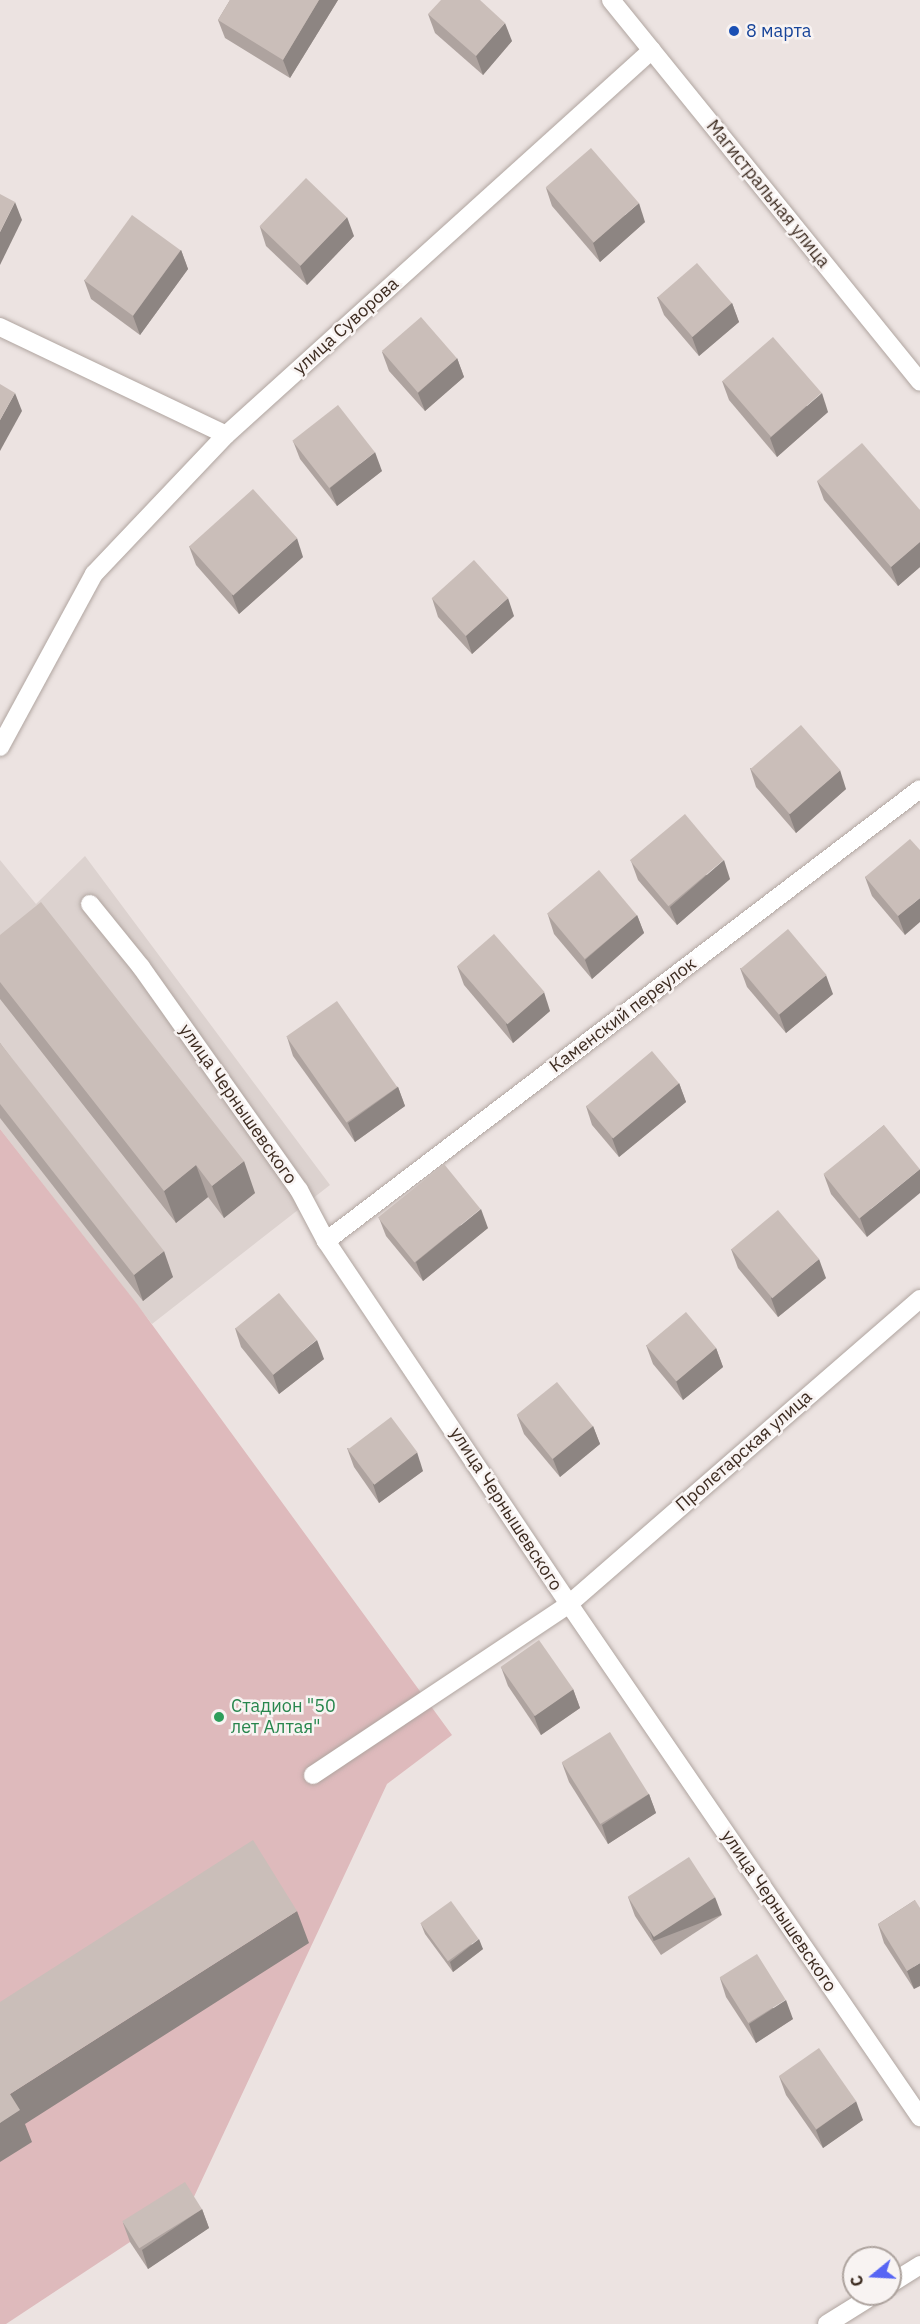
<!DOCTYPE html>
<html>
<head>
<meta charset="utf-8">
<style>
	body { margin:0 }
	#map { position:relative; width:920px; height:2324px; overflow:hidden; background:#ece3e1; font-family:"IBM Plex Sans",sans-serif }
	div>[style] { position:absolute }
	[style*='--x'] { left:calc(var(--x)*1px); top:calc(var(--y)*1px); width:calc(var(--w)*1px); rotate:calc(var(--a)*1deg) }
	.built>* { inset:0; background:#dcd2cf }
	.green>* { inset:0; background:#debabc }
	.roads { filter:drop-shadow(0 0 2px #b0a5a0) drop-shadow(0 0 2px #b0a5a0) }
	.lane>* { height:18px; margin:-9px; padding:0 9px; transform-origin:9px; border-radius:9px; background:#fff }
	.street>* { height:18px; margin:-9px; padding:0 9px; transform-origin:9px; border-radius:9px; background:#fff }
	.secondary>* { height:18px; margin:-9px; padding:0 9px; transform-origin:9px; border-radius:9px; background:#fff }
	.wall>* { inset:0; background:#aea39f }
	.shaded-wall>* { inset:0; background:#8d8582; transform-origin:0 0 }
	.building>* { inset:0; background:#cabeb9; transform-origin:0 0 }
	.dots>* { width:16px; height:16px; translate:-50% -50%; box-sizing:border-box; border:3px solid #f8f3f2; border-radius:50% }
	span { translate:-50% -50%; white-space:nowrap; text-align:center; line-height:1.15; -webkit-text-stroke:5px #f8f3f2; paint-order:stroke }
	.transit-label { font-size:18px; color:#164399 }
	.left { translate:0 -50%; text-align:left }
	.street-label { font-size:18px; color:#3d2c21 }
	.leisure-label { font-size:18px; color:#27864d }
	.north { position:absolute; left:842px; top:2246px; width:60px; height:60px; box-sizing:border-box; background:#f8f3f2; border:2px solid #ada39e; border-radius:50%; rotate:252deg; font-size:16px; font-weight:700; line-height:24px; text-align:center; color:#3d2c21 }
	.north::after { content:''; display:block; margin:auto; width:21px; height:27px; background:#5765f4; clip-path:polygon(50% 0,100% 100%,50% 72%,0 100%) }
</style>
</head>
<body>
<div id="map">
	<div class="built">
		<div style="clip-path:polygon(85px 856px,330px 1185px,152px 1324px,0 1129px,0 860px,36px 904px)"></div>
	</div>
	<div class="green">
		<div style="clip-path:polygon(0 1129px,137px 1304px,452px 1735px,387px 1784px,192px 2201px,6px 2324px,0 2324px)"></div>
	</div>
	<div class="roads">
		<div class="lane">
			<div style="--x:0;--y:747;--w:197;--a:-61.5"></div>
			<div style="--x:94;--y:574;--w:192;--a:-46.5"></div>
			<div style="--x:313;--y:1775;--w:308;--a:-33.7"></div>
		</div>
		<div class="street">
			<div style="--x:0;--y:327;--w:250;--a:25.5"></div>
			<div style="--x:226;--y:435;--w:574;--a:-42.11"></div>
			<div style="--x:90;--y:904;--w:81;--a:51"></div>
			<div style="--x:141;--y:967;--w:273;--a:54.7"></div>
			<div style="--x:299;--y:1190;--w:58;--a:62.1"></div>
			<div style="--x:326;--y:1241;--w:437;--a:56.2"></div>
			<div style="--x:569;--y:1604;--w:622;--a:55.62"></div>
			<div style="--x:326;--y:1241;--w:746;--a:-37.27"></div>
			<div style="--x:569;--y:1604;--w:465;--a:-41"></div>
		</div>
		<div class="secondary">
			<div style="--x:611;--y:0;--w:491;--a:51"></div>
			<div style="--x:890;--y:2284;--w:36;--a:-32"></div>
			<div style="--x:827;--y:2324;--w:57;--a:-32"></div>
		</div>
	</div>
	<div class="wall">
		<div style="clip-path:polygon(230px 0,338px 0,290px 78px,225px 38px,218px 20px)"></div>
		<div style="clip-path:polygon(428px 14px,512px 41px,483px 75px,435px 33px)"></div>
		<div style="clip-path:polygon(546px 188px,645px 222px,600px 262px,552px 206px)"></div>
		<div style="clip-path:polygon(260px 227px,354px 236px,307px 285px,266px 246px)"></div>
		<div style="clip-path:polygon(181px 250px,188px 269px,140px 335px,91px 299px,84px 280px)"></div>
		<div style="clip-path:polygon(657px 297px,732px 303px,739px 322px,699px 356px,664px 315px)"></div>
		<div style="clip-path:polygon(382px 352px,457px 358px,464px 377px,425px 411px,389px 371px)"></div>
		<div style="clip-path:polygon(722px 381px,828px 412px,777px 457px,729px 400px)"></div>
		<div style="clip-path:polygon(293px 441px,382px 471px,337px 506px,300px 459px)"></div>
		<div style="clip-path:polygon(817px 481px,920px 510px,920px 567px,898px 586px,824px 500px)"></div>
		<div style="clip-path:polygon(189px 546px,303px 557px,239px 614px,196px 565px)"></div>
		<div style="clip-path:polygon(432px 598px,514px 616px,472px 654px,438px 617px)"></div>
		<div style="clip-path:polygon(750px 768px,846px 789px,796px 833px,756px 787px)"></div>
		<div style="clip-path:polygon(920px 850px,905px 935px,872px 896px,865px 877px)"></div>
		<div style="clip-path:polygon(631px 861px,730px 879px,677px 925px,638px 880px)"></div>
		<div style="clip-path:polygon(548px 915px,637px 915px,644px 933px,592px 979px,554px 934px)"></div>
		<div style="clip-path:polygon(0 935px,255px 1193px,224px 1218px,208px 1197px,176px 1223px,0 999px)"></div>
		<div style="clip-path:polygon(457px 966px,550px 1011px,513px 1043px,464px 985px)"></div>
		<div style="clip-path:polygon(740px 968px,833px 994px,786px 1033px,747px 987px)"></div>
		<div style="clip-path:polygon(287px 1037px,398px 1087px,405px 1106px,355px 1142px,293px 1056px)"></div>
		<div style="clip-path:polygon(0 1043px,173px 1277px,143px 1301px,0 1118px)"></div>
		<div style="clip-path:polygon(679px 1083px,686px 1102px,619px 1157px,592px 1125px,586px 1106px)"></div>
		<div style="clip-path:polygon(884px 1125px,867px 1237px,831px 1194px,824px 1175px)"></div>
		<div style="clip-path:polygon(379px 1218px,488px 1228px,423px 1281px,386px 1236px)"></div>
		<div style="clip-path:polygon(731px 1249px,826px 1278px,778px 1317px,738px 1268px)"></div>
		<div style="clip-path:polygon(235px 1328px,324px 1359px,279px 1394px,241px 1347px)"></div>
		<div style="clip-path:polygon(646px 1345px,716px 1348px,723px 1367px,683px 1400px,653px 1364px)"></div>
		<div style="clip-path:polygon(517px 1415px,593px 1426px,600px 1444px,560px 1477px,524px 1434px)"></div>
		<div style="clip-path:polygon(347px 1448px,423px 1471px,379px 1503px,354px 1467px)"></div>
		<div style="clip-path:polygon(501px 1667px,573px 1689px,580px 1708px,541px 1735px,508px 1686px)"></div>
		<div style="clip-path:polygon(562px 1763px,649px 1794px,656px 1813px,608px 1844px,569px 1782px)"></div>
		<div style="clip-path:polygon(628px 1897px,722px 1915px,661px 1955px,635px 1916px)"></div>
		<div style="clip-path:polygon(915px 1900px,914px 1989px,884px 1943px,878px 1924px)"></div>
		<div style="clip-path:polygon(421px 1924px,483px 1949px,453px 1972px,425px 1934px)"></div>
		<div style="clip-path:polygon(720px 1978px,793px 2019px,756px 2043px,726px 1997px)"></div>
		<div style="clip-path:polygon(779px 2076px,863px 2120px,823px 2148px,786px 2095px)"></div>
		<div style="clip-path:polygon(202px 2209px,209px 2228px,148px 2269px,130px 2242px,123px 2223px)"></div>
	</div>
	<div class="shaded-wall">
		<div style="clip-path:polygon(319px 0,338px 0,290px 78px,283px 60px)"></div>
		<div style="clip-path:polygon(505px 23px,512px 41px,483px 75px,476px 56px)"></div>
		<div style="clip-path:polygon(15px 202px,22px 220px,0 265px,0 232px)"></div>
		<div style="clip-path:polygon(639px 203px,645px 222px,600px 262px,593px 243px)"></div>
		<div style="clip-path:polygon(347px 217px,354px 236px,307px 285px,300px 266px)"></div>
		<div style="clip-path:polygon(181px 250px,188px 269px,140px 335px,133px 316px)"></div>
		<div style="clip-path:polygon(732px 303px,739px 322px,699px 356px,692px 337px)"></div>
		<div style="clip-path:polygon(457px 358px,464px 377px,425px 411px,418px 393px)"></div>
		<div style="clip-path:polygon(15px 393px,22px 411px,0 451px,0 420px)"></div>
		<div style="clip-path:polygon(822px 393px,828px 412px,777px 457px,770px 438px)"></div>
		<div style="clip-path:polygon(375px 452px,382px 471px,337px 506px,330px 488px)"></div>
		<div style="clip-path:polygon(297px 538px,303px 557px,239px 614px,232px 595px)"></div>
		<div style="clip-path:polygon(920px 542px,920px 567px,898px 586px,891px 567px)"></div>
		<div style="clip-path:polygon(508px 598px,514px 616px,472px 654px,466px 636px)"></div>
		<div style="clip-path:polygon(840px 770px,846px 789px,796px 833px,789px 814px)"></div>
		<div style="clip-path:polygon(724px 860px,730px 879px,677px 925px,670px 907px)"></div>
		<div style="clip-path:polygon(920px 898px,920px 922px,905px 935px,898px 916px)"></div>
		<div style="clip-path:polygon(637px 915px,644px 933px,592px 979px,585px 960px)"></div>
		<div style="clip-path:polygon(826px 975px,833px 994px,786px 1033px,779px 1014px)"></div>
		<div style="clip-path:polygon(544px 992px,550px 1011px,513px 1043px,506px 1024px)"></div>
		<div style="clip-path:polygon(679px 1083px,686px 1102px,619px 1157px,612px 1138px)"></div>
		<div style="clip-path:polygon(398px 1087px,405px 1106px,355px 1142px,348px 1123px)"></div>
		<div style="clip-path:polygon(244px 1161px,255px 1193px,224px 1218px,212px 1186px)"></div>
		<div style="clip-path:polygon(196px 1165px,208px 1197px,176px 1223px,164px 1191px)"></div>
		<div style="clip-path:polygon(920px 1169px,920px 1193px,867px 1237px,860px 1218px)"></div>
		<div style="clip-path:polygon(481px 1209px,488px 1228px,423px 1281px,416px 1262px)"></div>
		<div style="clip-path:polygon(164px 1251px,173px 1277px,143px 1301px,134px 1275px)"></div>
		<div style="clip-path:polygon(819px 1259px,826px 1278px,778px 1317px,771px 1298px)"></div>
		<div style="clip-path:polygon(317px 1340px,324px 1359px,279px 1394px,273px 1375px)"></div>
		<div style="clip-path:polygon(716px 1348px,723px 1367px,683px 1400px,676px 1381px)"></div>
		<div style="clip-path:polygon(593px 1426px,600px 1444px,560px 1477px,553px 1459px)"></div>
		<div style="clip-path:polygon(417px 1452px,423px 1471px,379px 1503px,373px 1484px)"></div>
		<div style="clip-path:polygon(573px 1689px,580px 1708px,541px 1735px,534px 1716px)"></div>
		<div style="clip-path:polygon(649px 1794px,656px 1813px,608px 1844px,602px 1825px)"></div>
		<div style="left:715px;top:1897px;width:19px;height:73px;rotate:69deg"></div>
		<div style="clip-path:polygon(297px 1911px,309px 1943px,25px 2124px,32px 2142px,0 2162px,0 2123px,10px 2094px)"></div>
		<div style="clip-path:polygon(479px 1939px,483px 1949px,453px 1972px,450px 1962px)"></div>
		<div style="clip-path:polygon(920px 1963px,920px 1986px,914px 1989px,907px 1971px)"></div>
		<div style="clip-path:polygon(786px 2000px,793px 2019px,756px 2043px,749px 2024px)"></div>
		<div style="clip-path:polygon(856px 2101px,863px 2120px,823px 2148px,816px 2130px)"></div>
		<div style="clip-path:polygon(202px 2209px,209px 2228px,148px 2269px,142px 2250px)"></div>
	</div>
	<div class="building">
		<div style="clip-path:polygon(230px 0,319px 0,283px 60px,218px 20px)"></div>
		<div style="clip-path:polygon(441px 0,480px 0,505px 23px,476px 56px,428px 14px)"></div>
		<div style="left:591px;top:148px;width:73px;height:60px;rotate:49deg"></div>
		<div style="left:306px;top:178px;width:57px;height:67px;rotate:44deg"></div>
		<div style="clip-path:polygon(0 194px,15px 202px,0 232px)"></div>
		<div style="left:132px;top:215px;width:60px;height:81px;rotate:36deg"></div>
		<div style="left:697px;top:263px;width:53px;height:52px;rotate:49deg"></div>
		<div style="left:421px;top:317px;width:55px;height:52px;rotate:49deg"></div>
		<div style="left:773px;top:337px;width:74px;height:67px;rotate:49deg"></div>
		<div style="clip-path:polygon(0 384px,15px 393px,0 420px)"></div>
		<div style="left:338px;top:405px;width:60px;height:58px;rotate:52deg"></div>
		<div style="clip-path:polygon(862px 443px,920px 510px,920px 542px,891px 567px,817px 481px)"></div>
		<div style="left:253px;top:489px;width:66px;height:86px;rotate:48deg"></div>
		<div style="left:474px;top:560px;width:51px;height:57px;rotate:48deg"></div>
		<div style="left:801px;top:725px;width:60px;height:67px;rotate:49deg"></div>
		<div style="left:685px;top:814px;width:60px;height:72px;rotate:50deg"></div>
		<div style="clip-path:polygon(910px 839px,920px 850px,920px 898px,898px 916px,865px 877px)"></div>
		<div style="left:599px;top:870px;width:59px;height:68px;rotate:50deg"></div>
		<div style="clip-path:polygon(41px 902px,244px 1161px,212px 1186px,196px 1165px,164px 1191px,0 982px,0 935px)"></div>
		<div style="left:788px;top:929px;width:60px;height:62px;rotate:50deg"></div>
		<div style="left:494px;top:934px;width:77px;height:49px;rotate:49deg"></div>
		<div style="left:337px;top:1001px;width:105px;height:62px;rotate:55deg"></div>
		<div style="clip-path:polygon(0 1043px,164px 1251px,134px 1275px,0 1104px)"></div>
		<div style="left:652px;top:1051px;width:42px;height:86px;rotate:50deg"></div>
		<div style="left:884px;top:1125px;width:57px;height:78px;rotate:51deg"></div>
		<div style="left:444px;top:1164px;width:58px;height:85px;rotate:51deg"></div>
		<div style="left:778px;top:1210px;width:64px;height:61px;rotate:50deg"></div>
		<div style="left:279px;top:1293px;width:60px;height:56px;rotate:51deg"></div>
		<div style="left:686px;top:1312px;width:47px;height:52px;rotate:50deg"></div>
		<div style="left:557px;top:1382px;width:57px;height:52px;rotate:51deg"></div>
		<div style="left:391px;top:1417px;width:44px;height:54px;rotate:53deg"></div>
		<div style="left:539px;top:1640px;width:60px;height:47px;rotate:55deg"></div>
		<div style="left:610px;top:1732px;width:73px;height:57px;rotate:58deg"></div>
		<div style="clip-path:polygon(253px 1840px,297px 1911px,10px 2094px,20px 2110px,0 2123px,0 2002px)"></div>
		<div style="left:689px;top:1857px;width:48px;height:73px;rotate:57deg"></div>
		<div style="clip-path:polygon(915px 1900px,920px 1908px,920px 1963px,907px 1971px,878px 1924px)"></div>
		<div style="left:451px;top:1901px;width:47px;height:38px;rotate:54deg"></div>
		<div style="left:757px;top:1954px;width:54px;height:44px;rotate:58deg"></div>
		<div style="left:819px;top:2048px;width:65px;height:49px;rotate:55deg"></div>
		<div style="left:185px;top:2182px;width:32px;height:74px;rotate:58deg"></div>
	</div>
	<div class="dots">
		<div style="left:734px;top:31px;background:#1a4fb4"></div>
		<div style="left:219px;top:1717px;background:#2e9e5b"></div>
	</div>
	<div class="transit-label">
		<span class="left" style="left:746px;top:31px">8 марта</span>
	</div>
	<div class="street-label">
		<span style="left:768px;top:194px;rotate:51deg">Магистральная улица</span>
		<span style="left:346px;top:326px;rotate:-42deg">улица Суворова</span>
		<span style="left:623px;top:1015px;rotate:-37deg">Каменский переулок</span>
		<span style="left:238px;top:1104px;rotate:55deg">улица Чернышевского</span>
		<span style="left:744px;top:1451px;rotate:-41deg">Пролетарская улица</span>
		<span style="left:506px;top:1509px;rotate:57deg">улица Чернышевского</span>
		<span style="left:779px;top:1911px;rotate:56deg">улица Чернышевского</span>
	</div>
	<div class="leisure-label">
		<span class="left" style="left:231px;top:1717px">Стадион "50<br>лет Алтая"</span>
	</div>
	<div class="north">С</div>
</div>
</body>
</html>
